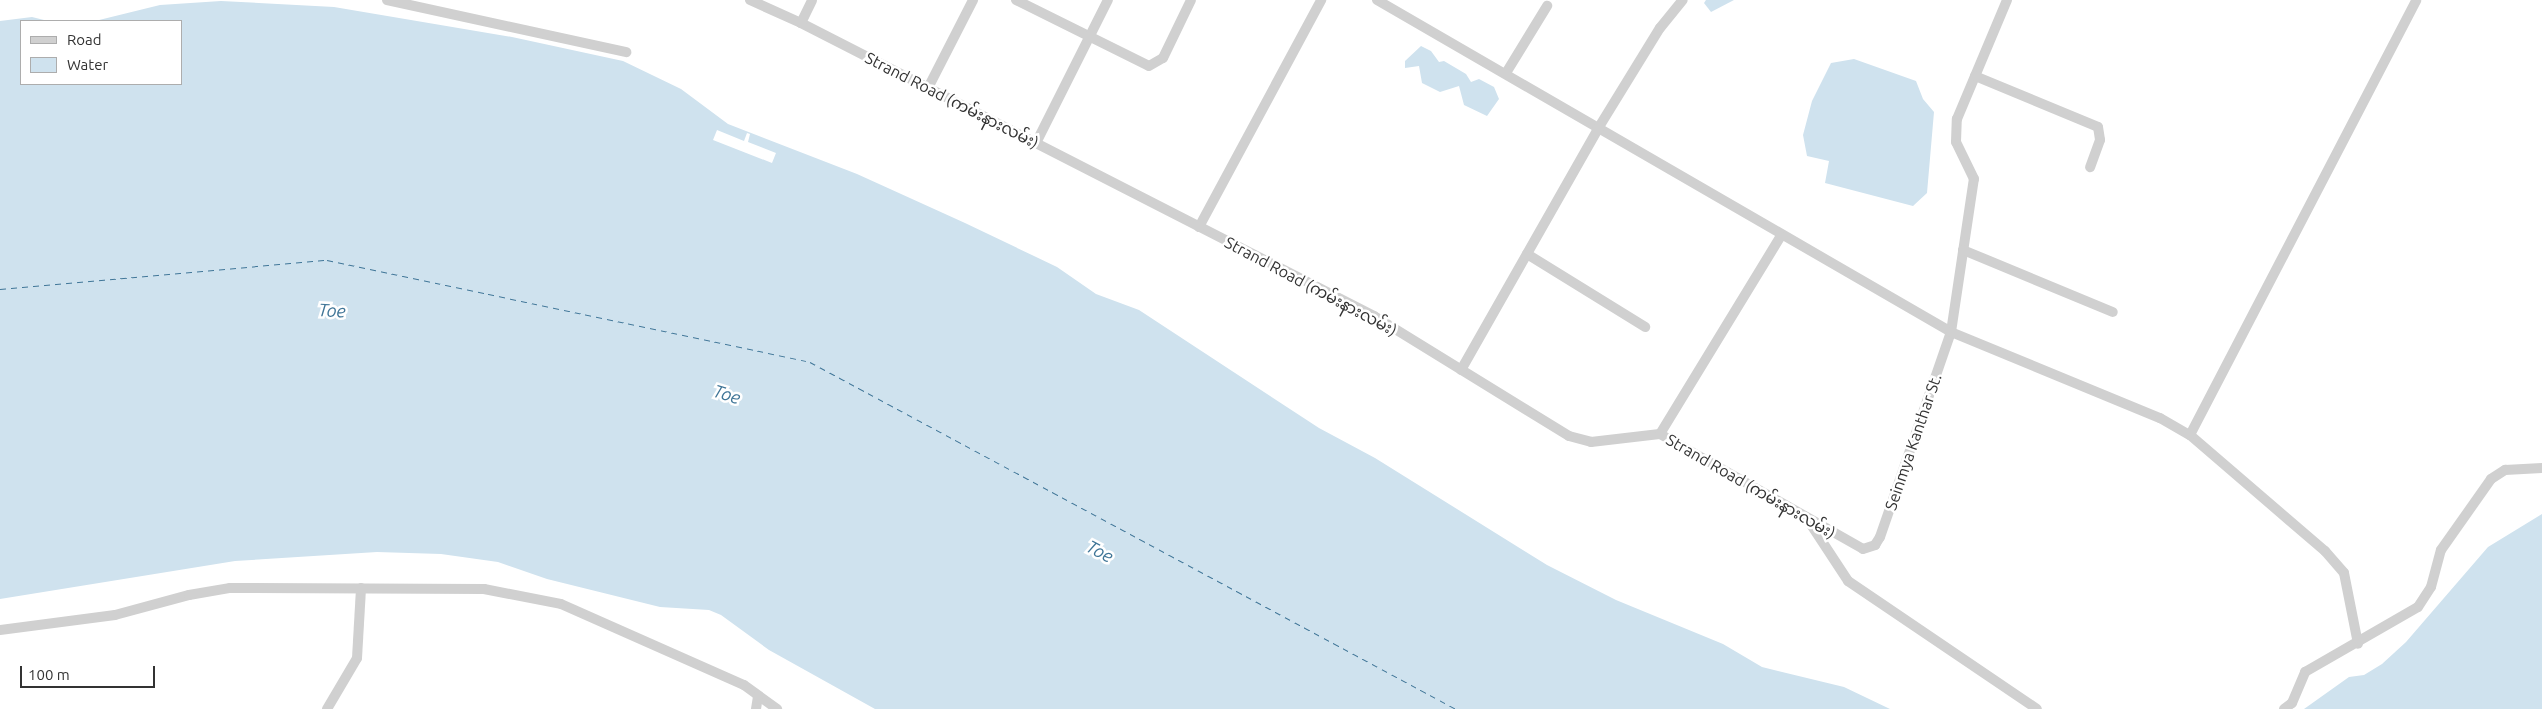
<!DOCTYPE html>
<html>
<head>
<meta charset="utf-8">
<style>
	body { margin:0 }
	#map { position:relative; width:2542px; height:709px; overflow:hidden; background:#fff; font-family:Ubuntu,"Noto Sans Myanmar",sans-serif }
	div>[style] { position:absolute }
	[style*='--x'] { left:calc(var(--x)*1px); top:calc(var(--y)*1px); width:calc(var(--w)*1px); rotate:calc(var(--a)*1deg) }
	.water>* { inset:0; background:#cfe2ee }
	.pier>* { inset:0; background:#fff }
	.ferry>* { height:1px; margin-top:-0.5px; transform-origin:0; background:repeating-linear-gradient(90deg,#3f7597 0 6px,transparent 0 11px) }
	.minor>* { height:10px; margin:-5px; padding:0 5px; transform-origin:5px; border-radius:5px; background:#d0d0d0 }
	span { translate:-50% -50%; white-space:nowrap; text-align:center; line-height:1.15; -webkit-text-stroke:5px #fff; paint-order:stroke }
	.street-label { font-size:16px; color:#333 }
	.water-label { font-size:18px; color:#3f7597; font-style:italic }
	.legend { position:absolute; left:20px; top:20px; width:162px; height:65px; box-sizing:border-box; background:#fff; border:1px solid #adadad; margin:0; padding:6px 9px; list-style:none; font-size:15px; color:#333 }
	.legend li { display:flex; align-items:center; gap:10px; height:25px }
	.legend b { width:25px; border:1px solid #adadad }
	.scale { position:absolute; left:20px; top:666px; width:135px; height:22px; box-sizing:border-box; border:2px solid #333; border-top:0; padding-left:6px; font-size:15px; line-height:18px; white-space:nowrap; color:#333; -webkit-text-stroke:4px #fff; paint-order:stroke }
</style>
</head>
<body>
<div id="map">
	<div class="water">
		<div style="clip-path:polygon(1706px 0,1734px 0,1711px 12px,1704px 3px)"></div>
		<div style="clip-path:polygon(221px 1px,334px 7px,512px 37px,623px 61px,681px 89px,728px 124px,857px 174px,965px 223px,1057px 267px,1096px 294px,1139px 310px,1319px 428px,1375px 458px,1547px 565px,1616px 600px,1723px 644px,1762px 667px,1844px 687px,1890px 709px,875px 709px,769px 650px,721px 615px,709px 610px,660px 607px,547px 579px,498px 562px,441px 554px,377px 552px,235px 561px,0 599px,0 21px,32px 17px,48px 21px,21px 21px,21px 84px,181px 84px,181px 21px,95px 21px,160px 5px)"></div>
		<div style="clip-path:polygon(1421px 46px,1431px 51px,1439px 62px,1444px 61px,1466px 74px,1471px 82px,1479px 79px,1494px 87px,1499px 99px,1487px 116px,1464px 105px,1459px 86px,1440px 92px,1422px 83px,1419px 66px,1405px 68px,1405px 61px)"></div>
		<div style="clip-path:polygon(1854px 59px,1916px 81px,1923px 99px,1934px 112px,1927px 193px,1913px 206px,1825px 183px,1829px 161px,1807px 156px,1803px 135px,1812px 101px,1831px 63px)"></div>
		<div style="clip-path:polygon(2542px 514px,2542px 709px,2304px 709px,2349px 677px,2364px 675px,2382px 664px,2406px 642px,2488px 547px)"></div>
	</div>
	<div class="pier">
		<div style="clip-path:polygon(717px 130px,744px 141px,747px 133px,750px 134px,748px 142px,776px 153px,772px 163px,713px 140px)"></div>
	</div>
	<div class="ferry">
		<div style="--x:0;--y:289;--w:328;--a:-5.1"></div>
		<div style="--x:327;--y:260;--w:494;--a:11.9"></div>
		<div style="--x:810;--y:362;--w:733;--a:28.24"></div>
	</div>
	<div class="minor">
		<div style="--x:387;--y:0;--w:245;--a:12.3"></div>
		<div style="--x:750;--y:0;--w:56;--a:24.3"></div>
		<div style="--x:801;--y:23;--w:644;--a:27.08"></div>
		<div style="--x:1374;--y:316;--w:229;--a:31.6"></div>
		<div style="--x:1569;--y:436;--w:23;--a:15"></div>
		<div style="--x:1591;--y:442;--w:69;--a:-6.6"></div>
		<div style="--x:1660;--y:434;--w:233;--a:29.5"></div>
		<div style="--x:1863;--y:549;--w:13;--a:-18"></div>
		<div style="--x:1875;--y:545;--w:9;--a:-58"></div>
		<div style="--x:1880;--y:537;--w:217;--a:-70.9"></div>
		<div style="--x:1951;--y:332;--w:155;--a:-81.5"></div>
		<div style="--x:1974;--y:179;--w:41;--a:-115.9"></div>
		<div style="--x:1956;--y:142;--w:23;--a:-88"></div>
		<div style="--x:1957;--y:119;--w:129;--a:-67.2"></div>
		<div style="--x:1016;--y:0;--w:148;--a:26.4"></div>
		<div style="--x:1149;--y:66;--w:16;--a:-30"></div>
		<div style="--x:1163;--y:58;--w:64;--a:-64.2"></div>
		<div style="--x:1377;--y:0;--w:663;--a:30.04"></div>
		<div style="--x:1951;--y:332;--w:226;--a:22.4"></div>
		<div style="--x:2160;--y:418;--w:34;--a:30"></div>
		<div style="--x:2190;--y:435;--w:178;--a:40.7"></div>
		<div style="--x:2325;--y:551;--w:29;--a:49"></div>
		<div style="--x:2344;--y:573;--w:72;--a:78.8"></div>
		<div style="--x:801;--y:23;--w:25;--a:-64"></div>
		<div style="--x:1506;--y:73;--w:79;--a:-58.5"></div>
		<div style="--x:1975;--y:76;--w:133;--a:22.5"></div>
		<div style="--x:2098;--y:127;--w:13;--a:81"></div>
		<div style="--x:2100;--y:140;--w:29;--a:110"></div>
		<div style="--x:928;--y:88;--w:99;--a:-62.9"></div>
		<div style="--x:1036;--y:143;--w:160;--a:-63.3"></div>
		<div style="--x:1199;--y:227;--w:258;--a:-61.7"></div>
		<div style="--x:1963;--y:250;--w:162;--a:22.5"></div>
		<div style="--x:1527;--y:254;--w:139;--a:31.7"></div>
		<div style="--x:1461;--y:370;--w:279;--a:-60.4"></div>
		<div style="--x:1599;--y:127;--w:116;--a:-58.4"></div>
		<div style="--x:1660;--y:28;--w:36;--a:-51"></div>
		<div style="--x:1660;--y:434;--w:232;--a:-58.6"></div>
		<div style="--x:2190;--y:435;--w:490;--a:-62.5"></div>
		<div style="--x:1808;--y:520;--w:73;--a:56.7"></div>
		<div style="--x:1848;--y:581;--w:228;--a:34.1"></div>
		<div style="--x:0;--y:630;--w:116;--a:-7.4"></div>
		<div style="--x:115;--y:615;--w:77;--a:-15.1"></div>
		<div style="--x:189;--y:595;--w:42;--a:-9.7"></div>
		<div style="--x:230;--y:588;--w:254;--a:0.2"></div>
		<div style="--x:484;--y:589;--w:78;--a:11"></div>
		<div style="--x:561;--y:604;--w:200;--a:23.9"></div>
		<div style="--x:744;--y:685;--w:41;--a:36"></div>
		<div style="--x:327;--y:709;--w:59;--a:-59.5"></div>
		<div style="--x:357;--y:658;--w:70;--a:-86.7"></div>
		<div style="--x:756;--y:709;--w:13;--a:-81"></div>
		<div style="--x:2284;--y:709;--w:10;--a:-37"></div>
		<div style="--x:2292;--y:703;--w:34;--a:-67"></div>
		<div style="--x:2305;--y:672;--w:130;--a:-29.9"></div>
		<div style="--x:2418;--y:607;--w:24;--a:-57"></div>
		<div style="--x:2431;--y:587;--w:38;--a:-75"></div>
		<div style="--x:2441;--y:550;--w:87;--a:-54.8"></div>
		<div style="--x:2491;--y:479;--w:17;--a:-33"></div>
		<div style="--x:2505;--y:470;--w:37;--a:-3"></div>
	</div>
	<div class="street-label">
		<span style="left:952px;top:100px;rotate:27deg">Strand Road (ကမ်းနားလမ်း)</span>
		<span style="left:1311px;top:286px;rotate:28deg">Strand Road (ကမ်းနားလမ်း)</span>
		<span style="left:1913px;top:442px;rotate:-71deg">Seinmya Kanthar St.</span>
		<span style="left:1751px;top:486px;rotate:30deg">Strand Road (ကမ်းနားလမ်း)</span>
	</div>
	<div class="water-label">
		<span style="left:332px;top:310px;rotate:3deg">Toe</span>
		<span style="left:727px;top:394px;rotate:17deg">Toe</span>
		<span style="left:1100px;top:551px;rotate:28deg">Toe</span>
	</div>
	<ul class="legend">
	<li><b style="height:6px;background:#d0d0d0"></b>Road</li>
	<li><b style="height:14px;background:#cfe2ee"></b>Water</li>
	</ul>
	<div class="scale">100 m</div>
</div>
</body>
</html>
